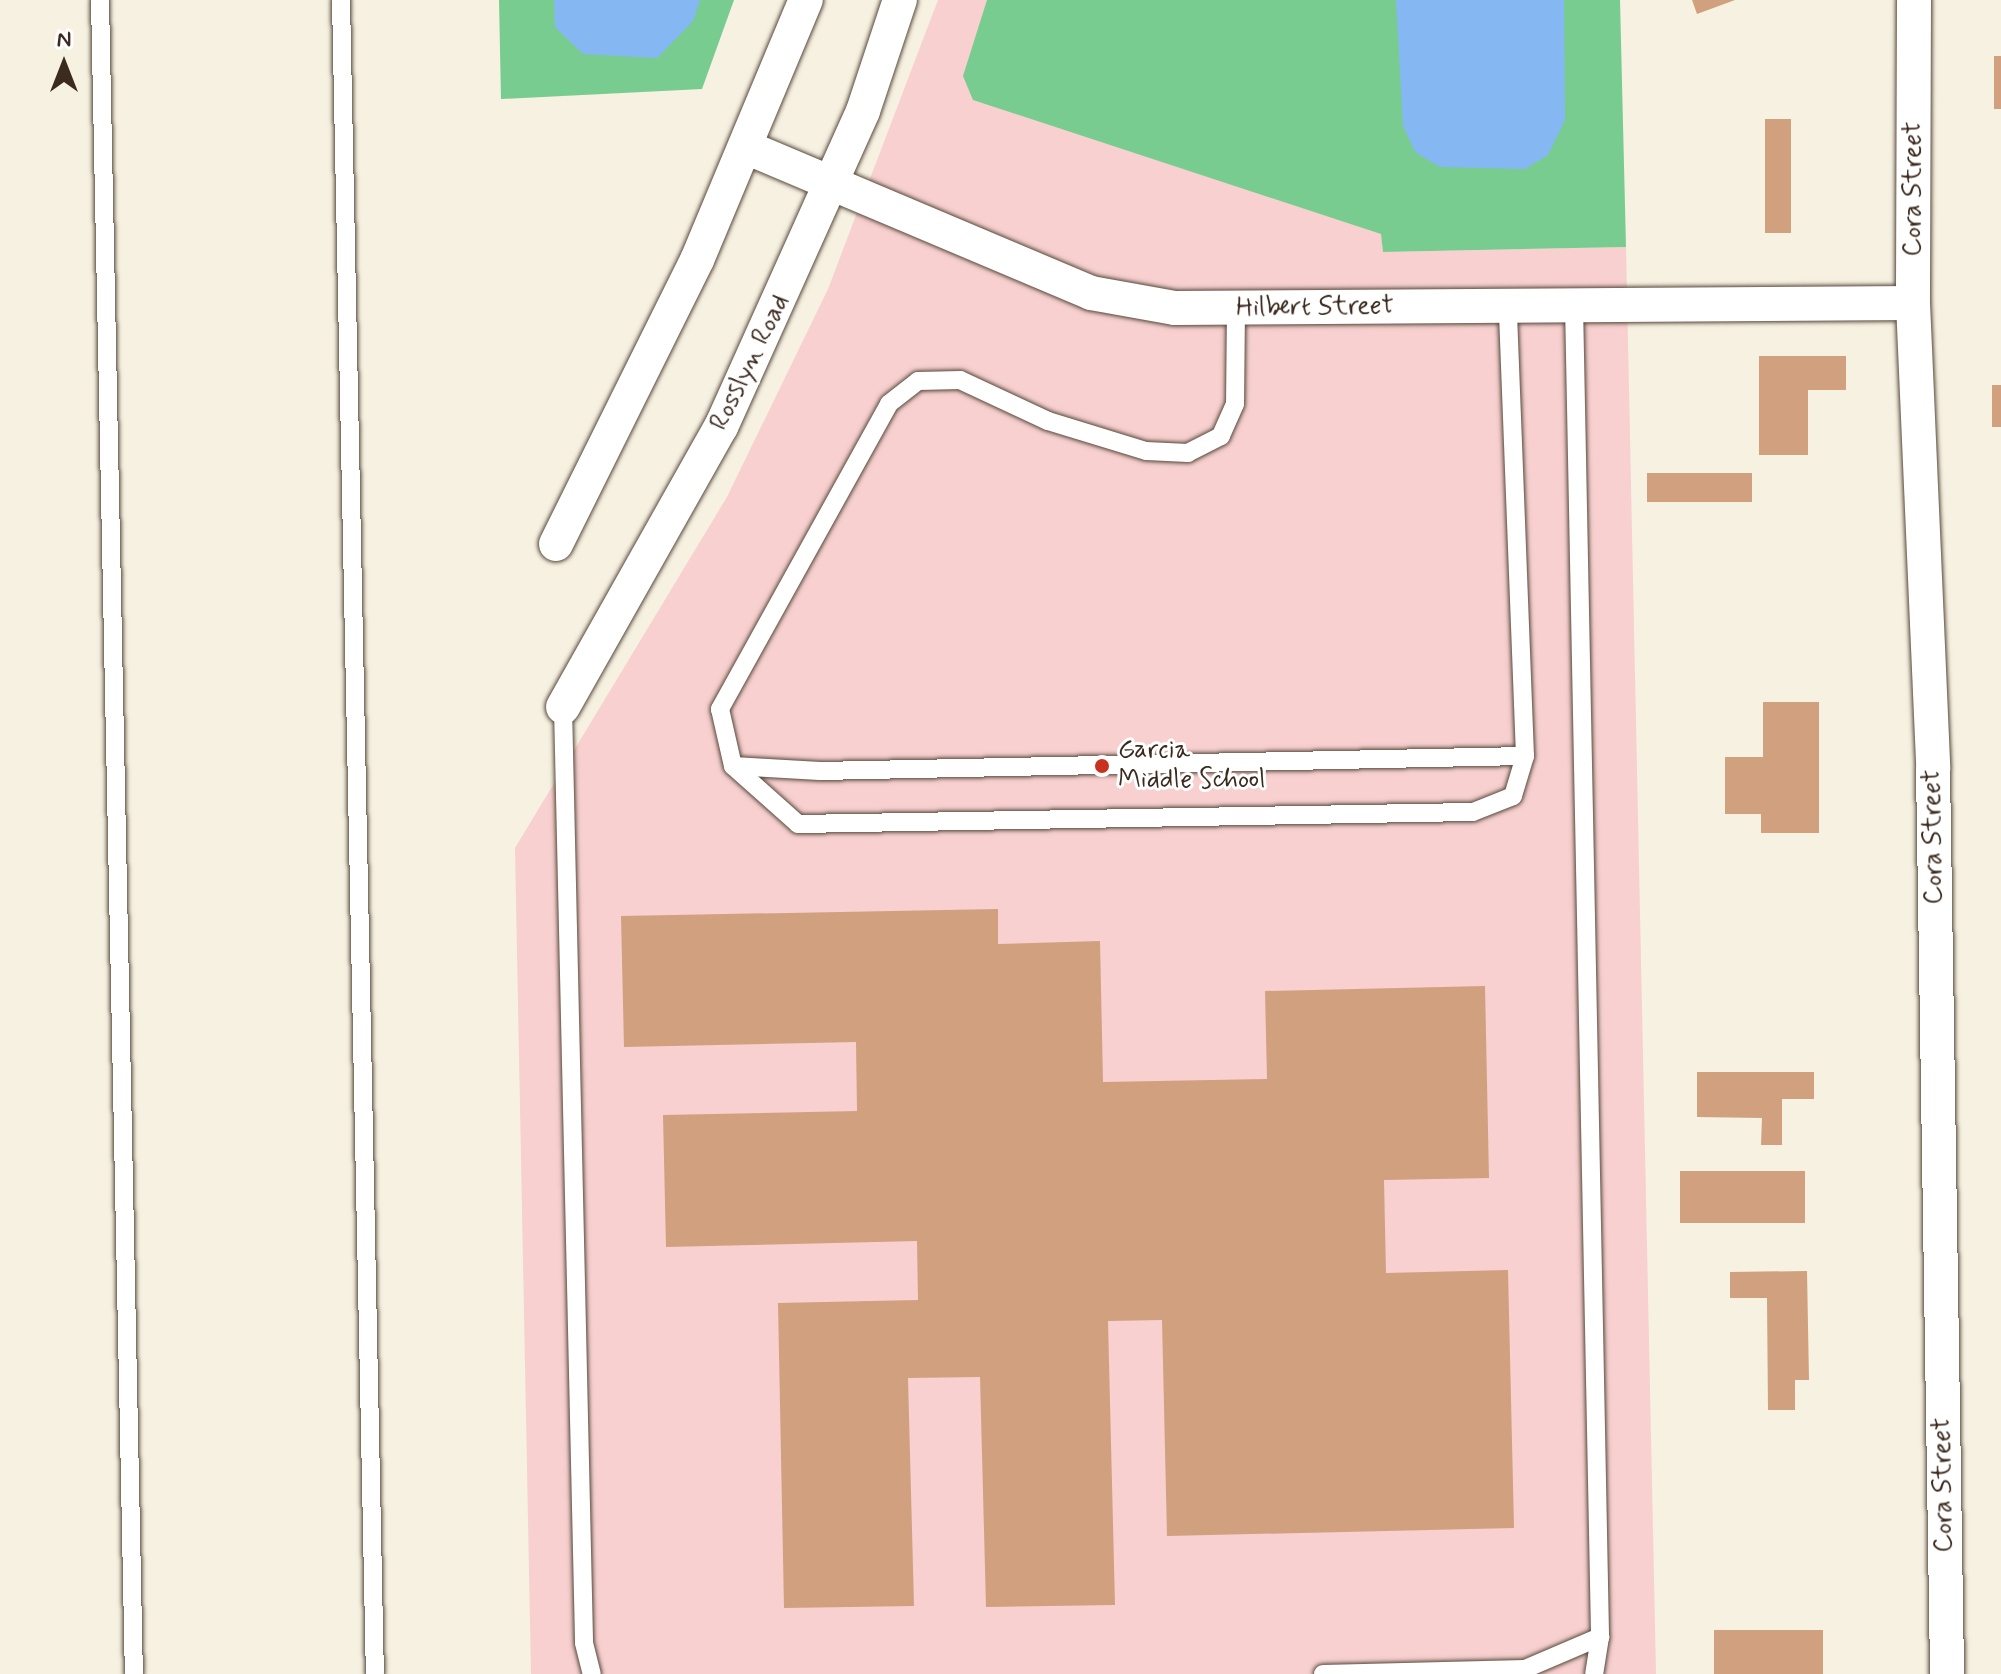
<!DOCTYPE html>
<html>
<head>
<meta charset="utf-8">
<style>
	body { margin:0 }
	#map { position:relative; width:2001px; height:1674px; overflow:hidden; background:#f6f1e1; font-family:Mynerve,sans-serif }
	div>[style] { position:absolute }
	[style*='--x'] { left:calc(var(--x)*1px); top:calc(var(--y)*1px); width:calc(var(--w)*1px); rotate:calc(var(--a)*1deg) }
	.built>* { inset:0; background:#f7d0cf }
	.green>* { inset:0; background:#78cc90 }
	.water>* { inset:0; background:#85b8f2 }
	.building>* { inset:0; background:#d0a07f; transform-origin:0 0 }
	.roads { filter:drop-shadow(0 0 2px #57483b) drop-shadow(0 0 2px #57483b) }
	.lane>* { height:18px; margin:-9px; padding:0 9px; transform-origin:9px; border-radius:9px; background:#fff }
	.street>* { height:34px; margin:-17px; padding:0 17px; transform-origin:17px; border-radius:17px; background:#fff }
	.dots>* { width:22px; height:22px; translate:-50% -50%; box-sizing:border-box; border:4px solid #fff; border-radius:50% }
	span { translate:-50% -50%; white-space:nowrap; text-align:center; line-height:1.15; -webkit-text-stroke:6px #fff; paint-order:stroke }
	.street-label { font-size:26px; color:#3b2a1e }
	.poi-label { font-size:26px; color:#3b2a1e }
	.left { translate:0 -50%; text-align:left }
	.north { position:absolute; left:24px; top:24px; width:80px; height:80px; -webkit-text-stroke:6px #fff; paint-order:stroke; rotate:0deg; font-size:22px; font-weight:700; line-height:32px; text-align:center; color:#3b2a1e }
	.north::after { content:''; display:block; margin:auto; width:28px; height:36px; background:#3b2a1e; clip-path:polygon(50% 0,100% 100%,50% 72%,0 100%) }
</style>
</head>
<body>
<div id="map">
	<div class="built">
		<div style="clip-path:polygon(938px 0,1366px 0,1383px 252px,1626px 247px,1656px 1674px,531px 1674px,515px 848px,727px 497px,828px 289px)"></div>
	</div>
	<div class="green">
		<div style="clip-path:polygon(499px 0,734px 0,702px 89px,501px 99px)"></div>
		<div style="clip-path:polygon(987px 0,1620px 0,1626px 247px,1383px 252px,1381px 234px,973px 100px,963px 76px)"></div>
	</div>
	<div class="water">
		<div style="clip-path:polygon(554px 0,700px 0,693px 21px,657px 58px,583px 54px,555px 27px)"></div>
		<div style="clip-path:polygon(1396px 0,1564px 0,1565px 120px,1548px 155px,1525px 169px,1440px 167px,1415px 152px,1403px 126px)"></div>
	</div>
	<div class="building">
		<div style="clip-path:polygon(1692px 0,1735px 0,1697px 14px)"></div>
		<div style="left:1994px;top:56px;width:7px;height:53px"></div>
		<div style="left:1765px;top:119px;width:26px;height:114px"></div>
		<div style="clip-path:polygon(1759px 356px,1846px 356px,1846px 390px,1808px 390px,1808px 455px,1759px 455px)"></div>
		<div style="left:1992px;top:385px;width:9px;height:42px"></div>
		<div style="left:1647px;top:473px;width:105px;height:29px"></div>
		<div style="clip-path:polygon(1763px 702px,1819px 702px,1819px 833px,1761px 833px,1761px 814px,1725px 814px,1725px 757px,1763px 757px)"></div>
		<div style="clip-path:polygon(998px 909px,998px 944px,1100px 941px,1103px 1082px,1267px 1079px,1265px 991px,1485px 986px,1489px 1178px,1384px 1180px,1386px 1273px,1508px 1270px,1514px 1528px,1167px 1536px,1162px 1320px,1108px 1321px,1115px 1605px,986px 1607px,980px 1377px,908px 1378px,914px 1606px,784px 1608px,778px 1303px,918px 1300px,917px 1241px,666px 1247px,663px 1115px,857px 1111px,856px 1042px,624px 1047px,621px 916px)"></div>
		<div style="clip-path:polygon(1697px 1072px,1814px 1072px,1814px 1099px,1782px 1099px,1782px 1145px,1761px 1145px,1762px 1118px,1697px 1117px)"></div>
		<div style="left:1680px;top:1171px;width:125px;height:52px"></div>
		<div style="clip-path:polygon(1807px 1271px,1809px 1380px,1795px 1380px,1795px 1410px,1768px 1410px,1767px 1298px,1730px 1298px,1730px 1272px)"></div>
		<div style="left:1714px;top:1630px;width:109px;height:44px"></div>
	</div>
	<div class="roads">
		<div class="lane">
			<div style="--x:100;--y:0;--w:1674;--a:88.84"></div>
			<div style="--x:341;--y:0;--w:1674;--a:88.84"></div>
			<div style="--x:1574;--y:304;--w:1333;--a:88.88"></div>
			<div style="--x:1600;--y:1637;--w:37;--a:99"></div>
			<div style="--x:1236;--y:310;--w:94;--a:90.6"></div>
			<div style="--x:1235;--y:404;--w:35;--a:114"></div>
			<div style="--x:1221;--y:436;--w:37;--a:153"></div>
			<div style="--x:1188;--y:453;--w:42;--a:-177.3"></div>
			<div style="--x:1146;--y:451;--w:102;--a:-163"></div>
			<div style="--x:1048;--y:421;--w:97;--a:-155"></div>
			<div style="--x:960;--y:380;--w:42;--a:178.6"></div>
			<div style="--x:918;--y:381;--w:37;--a:142"></div>
			<div style="--x:889;--y:404;--w:349;--a:119"></div>
			<div style="--x:720;--y:709;--w:58;--a:77.2"></div>
			<div style="--x:733;--y:766;--w:87;--a:41.7"></div>
			<div style="--x:798;--y:824;--w:675;--a:-1.02"></div>
			<div style="--x:1473;--y:812;--w:43;--a:-21.8"></div>
			<div style="--x:1513;--y:796;--w:42;--a:-73.3"></div>
			<div style="--x:1525;--y:756;--w:451;--a:-92.2"></div>
			<div style="--x:563;--y:707;--w:936;--a:88.71"></div>
			<div style="--x:584;--y:1643;--w:32;--a:76"></div>
			<div style="--x:733;--y:766;--w:87;--a:3.3"></div>
			<div style="--x:820;--y:771;--w:705;--a:-1.22"></div>
			<div style="--x:1323;--y:1674;--w:202;--a:-1.4"></div>
			<div style="--x:1525;--y:1669;--w:82;--a:-23.1"></div>
		</div>
		<div class="street">
			<div style="--x:1914;--y:0;--w:303;--a:90.2"></div>
			<div style="--x:1913;--y:303;--w:466;--a:87.5"></div>
			<div style="--x:1933;--y:769;--w:905;--a:89.11"></div>
			<div style="--x:748;--y:148;--w:372;--a:22.9"></div>
			<div style="--x:1091;--y:293;--w:85;--a:10.1"></div>
			<div style="--x:1175;--y:308;--w:738;--a:-0.39"></div>
			<div style="--x:556;--y:544;--w:317;--a:-63.6"></div>
			<div style="--x:697;--y:260;--w:282;--a:-67.3"></div>
			<div style="--x:563;--y:707;--w:322;--a:-60.6"></div>
			<div style="--x:721;--y:427;--w:346;--a:-65.8"></div>
			<div style="--x:863;--y:111;--w:117;--a:-71.6"></div>
		</div>
	</div>
	<div class="dots">
		<div style="left:1102px;top:766px;background:#c8321e"></div>
	</div>
	<div class="street-label">
		<span style="left:1914px;top:189px;rotate:-90deg">Cora Street</span>
		<span style="left:1315px;top:308px;rotate:-1deg">Hilbert Street</span>
		<span style="left:751px;top:363px;rotate:-64deg">Rosslyn Road</span>
		<span style="left:1934px;top:837px;rotate:-91deg">Cora Street</span>
		<span style="left:1944px;top:1485px;rotate:-91deg">Cora Street</span>
	</div>
	<div class="poi-label">
		<span class="left" style="left:1118px;top:766px">Garcia<br>Middle School</span>
	</div>
	<div class="north">N</div>
</div>
</body>
</html>
